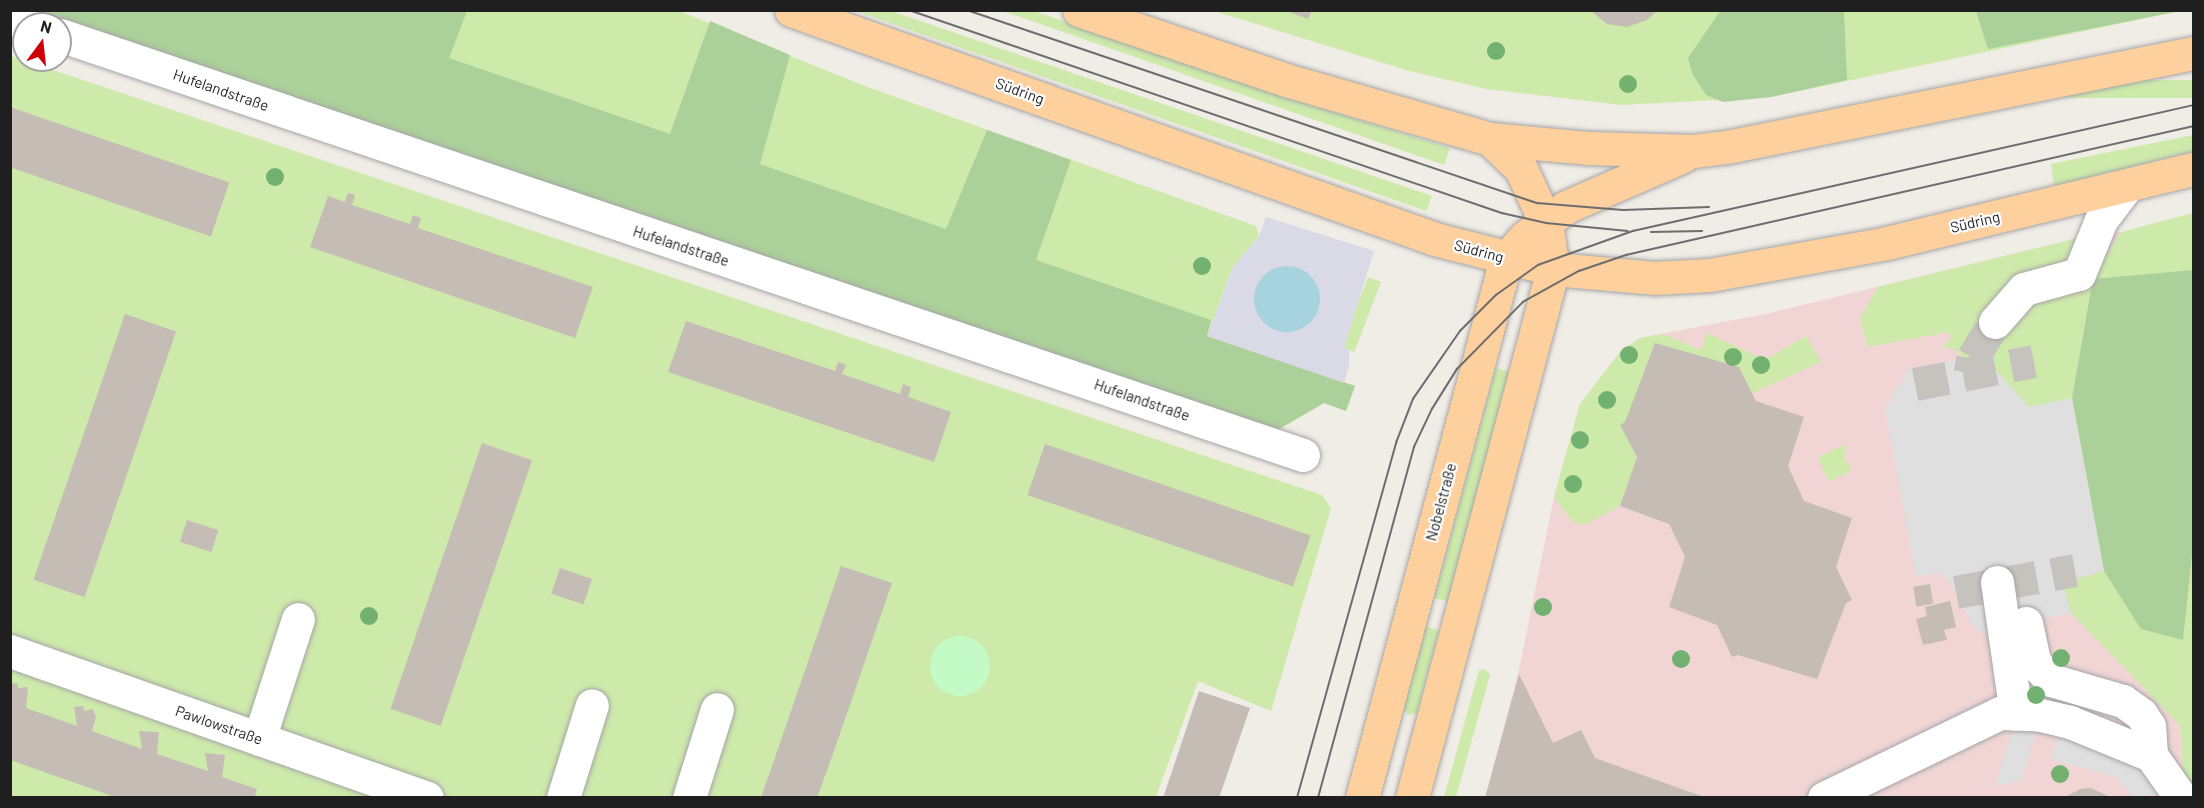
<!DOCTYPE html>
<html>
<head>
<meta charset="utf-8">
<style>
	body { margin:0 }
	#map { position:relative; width:2204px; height:808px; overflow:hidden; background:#f0ece6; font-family:Barlow,sans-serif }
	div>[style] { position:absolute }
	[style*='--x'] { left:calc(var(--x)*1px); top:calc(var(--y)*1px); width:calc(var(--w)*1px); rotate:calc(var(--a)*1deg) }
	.commercial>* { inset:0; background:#f1d5d5 }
	.grass>* { inset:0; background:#cdeaab; transform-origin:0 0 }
	.forest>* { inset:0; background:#acd09a }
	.park>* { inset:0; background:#c3fac5 }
	.round { border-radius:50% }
	.parking>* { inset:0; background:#dfdfdf }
	.plaza>* { inset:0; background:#dadae6 }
	.water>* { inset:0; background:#a6d3de }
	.building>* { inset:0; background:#c5bcb5; transform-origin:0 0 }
	.minor-tunnel>* { height:33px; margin-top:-16.5px; transform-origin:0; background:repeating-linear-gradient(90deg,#c6c3be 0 33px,transparent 0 49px) }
	.roads { filter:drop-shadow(0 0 2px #a6a6a6) drop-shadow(0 0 2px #a6a6a6) }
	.minor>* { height:33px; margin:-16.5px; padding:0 16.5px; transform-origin:16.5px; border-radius:16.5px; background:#fff }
	.major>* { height:33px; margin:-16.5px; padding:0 16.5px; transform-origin:16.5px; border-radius:16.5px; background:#fdd09e }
	.tram>* { height:1.5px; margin:-0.75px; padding:0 0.75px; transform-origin:0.75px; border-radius:0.75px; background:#6d6d6d }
	.trees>* { width:18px; height:18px; margin:-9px; border-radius:50%; background:#72b170 }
	span { translate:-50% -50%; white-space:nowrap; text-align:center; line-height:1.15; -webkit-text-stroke:4.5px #fff; paint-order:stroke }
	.street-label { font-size:15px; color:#1f1f1f }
	.frame { position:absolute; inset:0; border:12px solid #1f1f1f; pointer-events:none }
	.north { position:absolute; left:12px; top:12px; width:60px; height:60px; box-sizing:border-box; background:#fff; border:2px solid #a5a5a5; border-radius:50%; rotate:15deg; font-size:16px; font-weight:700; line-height:24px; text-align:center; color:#1f1f1f }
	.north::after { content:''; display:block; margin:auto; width:21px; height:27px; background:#cf0008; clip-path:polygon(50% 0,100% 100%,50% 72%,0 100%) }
</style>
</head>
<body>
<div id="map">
	<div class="commercial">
		<div style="clip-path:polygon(2121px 232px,2093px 279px,2117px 660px,2181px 725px,2184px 777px,2175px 797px,1485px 798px,1519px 670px,1554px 497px,1580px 404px,1621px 351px,1640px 338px,1770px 313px,2078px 238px)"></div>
	</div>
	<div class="grass">
		<div style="clip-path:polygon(31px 11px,679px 11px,865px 86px,1256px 226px,1259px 236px,1233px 267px,1207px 336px,1355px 386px,1346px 411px,1324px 403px,1274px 432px)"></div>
		<div style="clip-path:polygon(856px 11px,891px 11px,1432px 196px,1426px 211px)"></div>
		<div style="clip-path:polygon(1003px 11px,1034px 11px,1284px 97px,1450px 148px,1444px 165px)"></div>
		<div style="clip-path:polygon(1214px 11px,2180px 11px,1771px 97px,1622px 105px,1486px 89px,1406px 70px)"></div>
		<div style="clip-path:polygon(11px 56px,1322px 495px,1331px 508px,1271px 711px,1198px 681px,1156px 797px,11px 798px)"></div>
		<div style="left:2193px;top:80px;width:18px;height:126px;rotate:90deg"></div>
		<div style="clip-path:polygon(2193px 135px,2193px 151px,2054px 187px,2051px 164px)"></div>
		<div style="clip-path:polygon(2193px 213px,2193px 790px,2184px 777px,2180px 725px,2071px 613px,2062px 583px,2069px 581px,2029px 407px,1996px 371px,1964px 358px,1955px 349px,1946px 348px,1944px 344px,1951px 340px,1949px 332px,1868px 347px,1860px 319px,1878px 287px,2078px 238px,2078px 252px,1981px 325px,2027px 316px,2026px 308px,2033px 300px,2093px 279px,2121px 232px)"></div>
		<div style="left:1368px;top:277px;width:14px;height:75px;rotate:21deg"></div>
		<div style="clip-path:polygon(1707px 333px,1765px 360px,1806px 336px,1821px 362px,1752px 393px,1739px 367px,1621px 425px,1637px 457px,1620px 506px,1584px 525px,1574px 523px,1554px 497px,1580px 404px,1621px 351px,1640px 338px,1663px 334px,1701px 350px)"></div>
		<div style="left:1496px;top:368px;width:16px;height:238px;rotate:15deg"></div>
		<div style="clip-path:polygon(1844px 445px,1847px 447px,1843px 456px,1852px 470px,1829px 482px,1818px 457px)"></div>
		<div style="clip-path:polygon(1423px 626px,1439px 630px,1417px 713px,1408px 715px,1402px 708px)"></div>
		<div style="clip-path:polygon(1485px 669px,1490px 675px,1456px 797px,1444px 797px,1479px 670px)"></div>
	</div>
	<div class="forest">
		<div style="clip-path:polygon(1721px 10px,1844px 11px,1847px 80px,1771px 97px,1723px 102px,1706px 95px,1693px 75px,1688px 58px)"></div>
		<div style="clip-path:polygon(31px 11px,467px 11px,449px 58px,670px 134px,710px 21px,790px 55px,760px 164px,946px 229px,987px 130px,1071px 160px,1036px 260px,1211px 320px,1207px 336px,1355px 386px,1346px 411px,1324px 403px,1274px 432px)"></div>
		<div style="clip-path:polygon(1976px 11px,1976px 10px,2180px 11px,1988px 49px)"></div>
		<div style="clip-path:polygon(2193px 270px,2194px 535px,2183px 640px,2141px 629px,2104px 571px,2072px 398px,2093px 279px)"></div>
	</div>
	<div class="park">
		<div class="round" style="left:930px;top:636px;width:60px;height:60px"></div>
	</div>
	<div class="parking">
		<div style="clip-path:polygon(1964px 358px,1996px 371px,2029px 407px,2072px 398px,2104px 571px,2062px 583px,2071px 613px,1977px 632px,1944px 573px,1916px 576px,1885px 409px,1908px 370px)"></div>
		<div style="clip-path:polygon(2037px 729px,2021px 780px,1995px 787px,2012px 732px)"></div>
		<div style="clip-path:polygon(2057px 735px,2128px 758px,2149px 775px,2162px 794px,2133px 797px,2116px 777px,2052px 760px)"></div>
	</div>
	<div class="plaza">
		<div style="clip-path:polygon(1266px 217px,1374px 251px,1344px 348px,1349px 349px,1349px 366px,1344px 383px,1207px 336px,1233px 267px,1259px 236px)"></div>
	</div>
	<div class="water">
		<div class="round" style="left:1254px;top:266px;width:66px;height:66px"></div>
	</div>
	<div class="building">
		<div style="clip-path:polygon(1284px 10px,1312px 10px,1308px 19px)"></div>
		<div style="clip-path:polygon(1590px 10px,1658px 10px,1647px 20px,1627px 27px,1607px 24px)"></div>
		<div style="left:10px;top:107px;width:232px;height:57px;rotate:19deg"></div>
		<div style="clip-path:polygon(348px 193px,355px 195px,352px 205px,410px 224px,413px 215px,421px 218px,418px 228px,593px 287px,575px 338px,310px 247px,328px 196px,345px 202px)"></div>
		<div style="left:125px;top:314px;width:54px;height:281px;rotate:19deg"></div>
		<div style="clip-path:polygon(686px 321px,835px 371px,838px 362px,846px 365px,842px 374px,900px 394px,903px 384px,911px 387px,908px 397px,951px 412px,934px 462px,668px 372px)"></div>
		<div style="clip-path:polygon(1655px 343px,1739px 367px,1756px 401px,1804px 417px,1788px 466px,1804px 501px,1852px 518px,1836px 567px,1852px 600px,1846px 603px,1817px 679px,1738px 655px,1732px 657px,1717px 625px,1669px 607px,1685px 557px,1669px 524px,1620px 506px,1637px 457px,1620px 425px,1625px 422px)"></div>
		<div style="left:482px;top:443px;width:53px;height:281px;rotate:19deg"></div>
		<div style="left:1045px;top:444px;width:281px;height:54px;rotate:19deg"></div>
		<div style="left:187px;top:520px;width:33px;height:23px;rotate:18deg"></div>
		<div style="clip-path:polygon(841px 566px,892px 583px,835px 748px,817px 798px,761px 798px)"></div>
		<div style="left:560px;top:568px;width:34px;height:27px;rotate:19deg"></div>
		<div style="left:1930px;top:584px;width:20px;height:17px;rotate:81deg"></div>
		<div style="clip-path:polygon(1950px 601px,1956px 627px,1944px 630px,1947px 640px,1923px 645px,1916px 619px,1927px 616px,1925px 607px)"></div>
		<div style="clip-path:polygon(1519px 674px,1553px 743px,1581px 730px,1595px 758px,1707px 798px,1485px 798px)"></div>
		<div style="clip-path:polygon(17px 683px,18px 688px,28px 687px,26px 708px,77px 726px,74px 707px,83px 706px,84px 711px,93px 709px,96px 717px,92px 731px,142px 749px,139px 731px,159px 732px,157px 754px,208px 771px,205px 753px,225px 755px,222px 777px,257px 789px,254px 798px,118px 798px,10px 760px,10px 684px)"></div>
		<div style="clip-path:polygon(1199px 691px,1250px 708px,1219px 798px,1163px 798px)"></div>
		<div style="clip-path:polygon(2091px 788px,2112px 798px,2063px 798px,2080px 789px)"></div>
	</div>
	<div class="minor-tunnel">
		<div style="--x:1970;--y:373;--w:15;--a:-79"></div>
		<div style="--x:1973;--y:358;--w:42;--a:-58.6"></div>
		<div style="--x:1915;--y:384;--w:121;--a:-10.9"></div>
		<div style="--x:1956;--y:592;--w:121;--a:-10.5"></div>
	</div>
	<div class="roads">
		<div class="minor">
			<div style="--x:10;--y:18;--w:19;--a:18"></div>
			<div style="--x:60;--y:35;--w:1312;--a:18.67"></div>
			<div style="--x:1995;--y:322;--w:44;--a:-48.7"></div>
			<div style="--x:2024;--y:289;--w:57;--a:-15.3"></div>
			<div style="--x:2079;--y:274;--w:58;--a:-67.8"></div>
			<div style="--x:2101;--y:220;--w:43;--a:-52.6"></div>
			<div style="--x:1997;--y:582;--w:133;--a:81.8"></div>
			<div style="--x:2026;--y:623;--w:40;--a:78"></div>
			<div style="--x:2034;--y:662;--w:25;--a:47"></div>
			<div style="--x:2051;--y:680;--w:75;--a:16.3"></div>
			<div style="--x:2123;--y:701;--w:22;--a:36"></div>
			<div style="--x:2141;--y:714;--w:14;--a:56"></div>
			<div style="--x:2149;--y:726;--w:29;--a:86"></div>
			<div style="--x:10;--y:651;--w:442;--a:19.4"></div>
			<div style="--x:259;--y:739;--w:126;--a:-72"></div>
			<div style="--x:563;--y:798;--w:97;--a:-72.7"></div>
			<div style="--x:689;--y:798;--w:93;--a:-72.5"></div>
			<div style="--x:1824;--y:798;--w:195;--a:-25.8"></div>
			<div style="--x:2000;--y:713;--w:36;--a:2"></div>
			<div style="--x:2036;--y:714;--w:35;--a:13"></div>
			<div style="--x:2070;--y:722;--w:87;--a:22.2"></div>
			<div style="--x:2151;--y:755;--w:52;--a:55.1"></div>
		</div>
		<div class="major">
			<div style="--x:791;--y:10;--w:684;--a:19.57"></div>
			<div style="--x:1435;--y:239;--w:122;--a:14.3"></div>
			<div style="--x:1553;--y:269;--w:102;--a:5"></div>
			<div style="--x:1655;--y:278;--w:55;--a:-3.1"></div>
			<div style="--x:1710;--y:275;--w:180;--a:-10.2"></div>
			<div style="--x:1887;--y:243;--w:316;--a:-13.6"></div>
			<div style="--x:1079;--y:10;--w:219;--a:18.7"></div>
			<div style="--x:1286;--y:80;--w:212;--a:16.1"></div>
			<div style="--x:1490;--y:139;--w:98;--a:5.2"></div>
			<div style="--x:1588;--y:148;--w:105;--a:1.6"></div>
			<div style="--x:1693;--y:151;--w:34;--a:-7"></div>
			<div style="--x:1727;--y:147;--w:476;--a:-11.4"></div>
			<div style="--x:1362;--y:798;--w:558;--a:-75.04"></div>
			<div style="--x:1506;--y:259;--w:28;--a:-49"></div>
			<div style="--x:1524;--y:238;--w:52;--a:-36.4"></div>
			<div style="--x:1566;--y:207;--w:128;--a:-23.6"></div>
			<div style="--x:1412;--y:798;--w:547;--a:-75.08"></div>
			<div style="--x:1553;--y:269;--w:47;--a:-98.7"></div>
			<div style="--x:1546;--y:223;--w:60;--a:-114.8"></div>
			<div style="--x:1521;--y:169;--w:43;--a:-135.9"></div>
		</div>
	</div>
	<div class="tram">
		<div style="--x:909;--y:10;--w:627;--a:18.9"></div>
		<div style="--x:1502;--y:213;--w:45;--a:12.8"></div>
		<div style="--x:1546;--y:223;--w:82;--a:5.6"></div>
		<div style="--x:967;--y:10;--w:602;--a:18.71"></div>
		<div style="--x:1537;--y:203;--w:86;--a:4.7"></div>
		<div style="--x:1623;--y:210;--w:86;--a:-2"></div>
		<div style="--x:1651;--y:232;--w:51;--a:-1.1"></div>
		<div style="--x:1297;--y:798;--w:369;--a:-74.4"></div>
		<div style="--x:1396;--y:443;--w:47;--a:-68.9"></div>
		<div style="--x:1413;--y:399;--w:83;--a:-55.3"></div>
		<div style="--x:1460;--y:331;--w:51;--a:-45"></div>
		<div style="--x:1496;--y:295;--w:52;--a:-35.5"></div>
		<div style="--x:1538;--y:265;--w:101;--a:-19.7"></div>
		<div style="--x:1633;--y:231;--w:575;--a:-12.66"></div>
		<div style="--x:1318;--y:798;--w:364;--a:-74.7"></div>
		<div style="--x:1414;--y:447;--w:42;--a:-64.7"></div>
		<div style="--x:1432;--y:409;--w:47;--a:-58"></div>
		<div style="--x:1457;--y:369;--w:94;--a:-45.4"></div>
		<div style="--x:1523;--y:302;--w:64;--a:-29"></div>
		<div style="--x:1579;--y:271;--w:50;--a:-18.8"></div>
		<div style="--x:1626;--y:255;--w:582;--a:-12.8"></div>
	</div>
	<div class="trees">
		<div style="left:1496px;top:51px"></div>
		<div style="left:1628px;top:84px"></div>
		<div style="left:275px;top:177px"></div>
		<div style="left:1202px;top:266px"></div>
		<div style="left:1629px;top:355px"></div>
		<div style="left:1733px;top:357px"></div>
		<div style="left:1761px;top:365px"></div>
		<div style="left:1607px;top:400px"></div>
		<div style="left:1580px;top:440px"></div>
		<div style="left:1573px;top:484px"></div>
		<div style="left:1543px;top:607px"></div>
		<div style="left:369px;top:616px"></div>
		<div style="left:2061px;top:658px"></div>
		<div style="left:1681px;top:659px"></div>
		<div style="left:2036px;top:695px"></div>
		<div style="left:2060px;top:774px"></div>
	</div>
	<div class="street-label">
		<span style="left:221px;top:90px;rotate:19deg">Hufelandstraße</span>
		<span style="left:1020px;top:91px;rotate:20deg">Südring</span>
		<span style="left:1975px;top:222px;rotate:-13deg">Südring</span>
		<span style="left:681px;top:246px;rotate:18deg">Hufelandstraße</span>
		<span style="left:1479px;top:251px;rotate:15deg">Südring</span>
		<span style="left:1142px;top:400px;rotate:19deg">Hufelandstraße</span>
		<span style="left:1441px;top:502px;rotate:-75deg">Nobelstraße</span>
		<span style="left:219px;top:725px;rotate:19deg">Pawlowstraße</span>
	</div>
	<div class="frame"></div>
	<div class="north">N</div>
</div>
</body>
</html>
